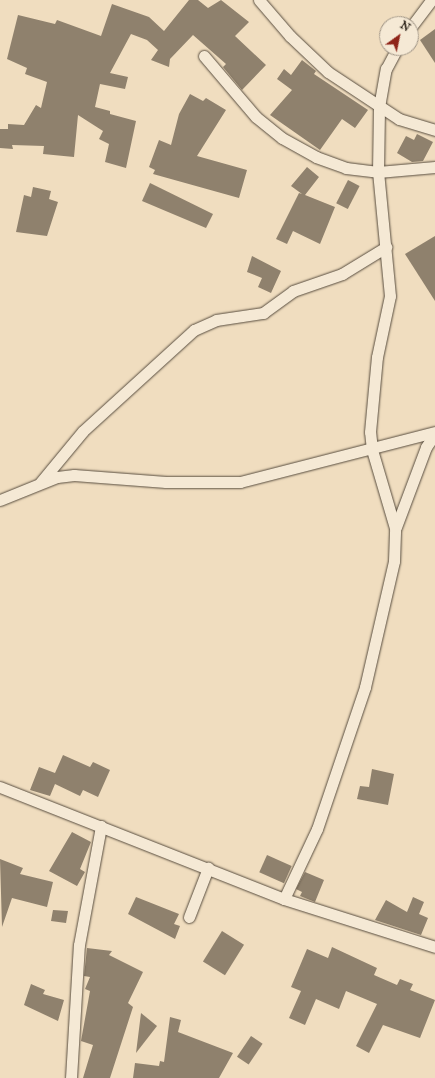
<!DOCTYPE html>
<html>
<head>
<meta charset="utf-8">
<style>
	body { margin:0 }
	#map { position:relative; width:435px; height:1078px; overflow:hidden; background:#f0ddbf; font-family:"IM FELL Great Primer",serif }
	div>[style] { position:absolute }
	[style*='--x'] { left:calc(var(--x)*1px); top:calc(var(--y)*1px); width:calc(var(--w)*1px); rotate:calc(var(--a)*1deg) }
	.building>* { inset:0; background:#8f816d; transform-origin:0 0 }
	.roads { filter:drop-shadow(0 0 1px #584d3f) drop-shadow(0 0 1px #584d3f) }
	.street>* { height:11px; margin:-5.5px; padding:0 5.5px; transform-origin:5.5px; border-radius:5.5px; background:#f5e9d5 }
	span { translate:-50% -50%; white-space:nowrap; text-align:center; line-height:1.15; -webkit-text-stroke:3px #f5e9d5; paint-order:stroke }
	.north { position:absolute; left:379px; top:16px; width:40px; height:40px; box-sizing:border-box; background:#f5e9d5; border:1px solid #a29788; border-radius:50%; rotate:33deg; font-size:11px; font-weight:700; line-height:16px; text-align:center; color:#261d14 }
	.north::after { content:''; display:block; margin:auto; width:14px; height:18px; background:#8f2418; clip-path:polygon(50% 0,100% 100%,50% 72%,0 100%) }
</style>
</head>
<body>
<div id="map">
	<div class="building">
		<div style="clip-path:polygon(189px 0,198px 0,208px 8px,221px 0,249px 22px,235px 36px,266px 65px,242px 90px,223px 67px,226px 64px,193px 35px,170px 59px,169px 67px,151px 60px,158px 50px,147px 40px,131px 34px,110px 73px,128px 77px,125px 89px,100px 84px,95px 107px,110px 111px,110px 114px,136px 121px,126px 168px,105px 162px,109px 144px,99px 139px,103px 131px,78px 115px,74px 157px,43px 154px,44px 146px,12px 145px,13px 149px,0 148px,0 129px,8px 129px,8px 124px,24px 125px,36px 105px,41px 108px,47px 82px,25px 74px,27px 68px,7px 59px,18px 15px,55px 24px,57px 20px,101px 36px,112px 4px,149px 17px,164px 31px)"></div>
		<div style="clip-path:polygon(435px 29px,435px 63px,420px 40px)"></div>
		<div style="clip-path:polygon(302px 60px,316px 71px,314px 74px,368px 110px,355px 128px,342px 119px,320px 150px,270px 115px,292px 90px,277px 79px,284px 69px,291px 75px)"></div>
		<div style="clip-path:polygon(190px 94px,203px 101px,206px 98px,226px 110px,197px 156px,247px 170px,239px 198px,153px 174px,155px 170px,149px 167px,159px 140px,171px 145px,179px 114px)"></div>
		<div style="clip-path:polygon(417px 134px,433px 142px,423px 161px,412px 162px,397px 153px,406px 136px,414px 140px)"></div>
		<div style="clip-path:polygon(307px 167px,319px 177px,305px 195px,335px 207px,320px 244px,293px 231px,287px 244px,276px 239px,299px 193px,302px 194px,291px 186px)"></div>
		<div style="left:348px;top:180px;width:13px;height:26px;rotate:27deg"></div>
		<div style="clip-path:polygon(150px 183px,213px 214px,206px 228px,142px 201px)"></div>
		<div style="clip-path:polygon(33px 187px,51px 191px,49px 199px,58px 202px,47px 236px,16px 232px,24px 195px,31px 197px)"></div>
		<div style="clip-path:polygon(435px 236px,435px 301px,405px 254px)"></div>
		<div style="clip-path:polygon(252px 256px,281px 271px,271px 293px,258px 287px,262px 278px,247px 272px)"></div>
		<div style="clip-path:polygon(63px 755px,90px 767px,93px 762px,110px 770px,98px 797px,83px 790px,80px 796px,55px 784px,50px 796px,30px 790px,39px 767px,55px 773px)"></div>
		<div style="clip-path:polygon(372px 769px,394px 774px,388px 805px,357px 799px,360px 786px,369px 787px)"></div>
		<div style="clip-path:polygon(72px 832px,91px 842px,80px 869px,85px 872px,77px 886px,49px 871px)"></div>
		<div style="left:267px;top:855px;width:27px;height:19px;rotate:24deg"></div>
		<div style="clip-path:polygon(0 859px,23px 868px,20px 874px,53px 882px,47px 907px,12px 898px,2px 927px)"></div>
		<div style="clip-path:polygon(305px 872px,324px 880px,315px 902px,300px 896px,302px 892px,296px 889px)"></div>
		<div style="clip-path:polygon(136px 897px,179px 914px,174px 924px,180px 926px,175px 939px,128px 914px)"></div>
		<div style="clip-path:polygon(413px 897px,424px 902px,419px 914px,428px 918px,421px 935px,375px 920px,386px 900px,407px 912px)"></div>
		<div style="clip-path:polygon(53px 910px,68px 911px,66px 923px,51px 921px)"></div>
		<div style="left:222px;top:931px;width:26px;height:36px;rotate:32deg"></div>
		<div style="clip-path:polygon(332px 947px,377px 968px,374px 975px,397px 985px,400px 979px,413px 984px,410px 990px,435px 1000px,420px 1038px,383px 1025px,369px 1053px,356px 1046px,377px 1004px,346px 991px,339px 1009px,316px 999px,305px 1025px,289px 1018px,301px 991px,291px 987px,307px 949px,328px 958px)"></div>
		<div style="clip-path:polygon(87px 948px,112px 951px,109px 955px,143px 972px,128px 1003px,133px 1007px,110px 1078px,83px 1078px,93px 1045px,81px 1041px,90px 991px,85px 989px,90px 977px,84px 976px)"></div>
		<div style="clip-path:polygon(31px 984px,45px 990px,43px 994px,64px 1000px,58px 1021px,24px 1005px)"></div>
		<div style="clip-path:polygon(141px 1013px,157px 1026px,136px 1053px)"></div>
		<div style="clip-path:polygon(170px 1017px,181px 1020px,178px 1032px,233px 1053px,219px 1078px,133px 1078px,135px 1063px,159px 1066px,160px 1061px,164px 1062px)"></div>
		<div style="left:251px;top:1036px;width:14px;height:25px;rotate:34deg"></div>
	</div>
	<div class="roads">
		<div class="street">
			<div style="--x:259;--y:0;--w:48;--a:49.3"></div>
			<div style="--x:290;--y:36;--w:52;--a:43.5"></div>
			<div style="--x:328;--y:72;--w:85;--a:33.5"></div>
			<div style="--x:399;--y:119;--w:38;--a:17"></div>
			<div style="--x:411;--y:27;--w:34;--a:-53"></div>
			<div style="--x:204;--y:56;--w:80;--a:49.6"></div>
			<div style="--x:256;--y:117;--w:33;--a:39"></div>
			<div style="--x:282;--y:138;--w:39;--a:29"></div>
			<div style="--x:316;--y:157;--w:32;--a:20"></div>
			<div style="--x:346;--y:168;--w:32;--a:7"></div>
			<div style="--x:378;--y:172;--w:57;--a:-5"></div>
			<div style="--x:40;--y:483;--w:67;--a:-50.4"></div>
			<div style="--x:83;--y:431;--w:150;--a:-42.3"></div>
			<div style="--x:194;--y:330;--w:24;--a:-24"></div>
			<div style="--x:216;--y:320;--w:48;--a:-8.5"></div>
			<div style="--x:263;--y:313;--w:37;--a:-36"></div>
			<div style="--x:293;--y:291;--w:52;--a:-19.1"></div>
			<div style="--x:342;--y:274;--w:52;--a:-31.5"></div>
			<div style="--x:0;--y:500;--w:61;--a:-22"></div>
			<div style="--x:57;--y:477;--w:17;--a:-7"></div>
			<div style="--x:74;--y:475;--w:92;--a:4.4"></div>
			<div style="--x:166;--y:482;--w:74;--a:0"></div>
			<div style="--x:240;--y:482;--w:201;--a:-14.4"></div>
			<div style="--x:396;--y:527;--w:85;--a:-69.4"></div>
			<div style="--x:426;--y:447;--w:16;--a:-55"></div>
			<div style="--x:0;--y:787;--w:305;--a:21.5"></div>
			<div style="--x:284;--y:899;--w:158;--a:17.6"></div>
			<div style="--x:284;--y:899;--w:77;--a:-64.8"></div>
			<div style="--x:317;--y:829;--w:150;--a:-71.3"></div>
			<div style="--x:365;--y:687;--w:129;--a:-77"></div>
			<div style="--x:394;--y:561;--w:33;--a:-88"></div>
			<div style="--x:395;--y:528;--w:81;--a:-106.4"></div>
			<div style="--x:372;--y:450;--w:18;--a:-96"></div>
			<div style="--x:370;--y:432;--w:75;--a:-84.7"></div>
			<div style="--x:377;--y:357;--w:62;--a:-78"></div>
			<div style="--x:390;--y:296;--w:125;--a:-95.5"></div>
			<div style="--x:378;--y:172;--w:65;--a:-89.1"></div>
			<div style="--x:379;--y:107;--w:39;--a:-80"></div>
			<div style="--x:386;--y:69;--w:24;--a:-62"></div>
			<div style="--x:189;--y:917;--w:53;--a:-68.8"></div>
			<div style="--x:71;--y:1078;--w:133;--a:-86.6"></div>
			<div style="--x:79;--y:945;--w:121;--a:-79.5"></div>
		</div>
	</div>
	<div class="north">N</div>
</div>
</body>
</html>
